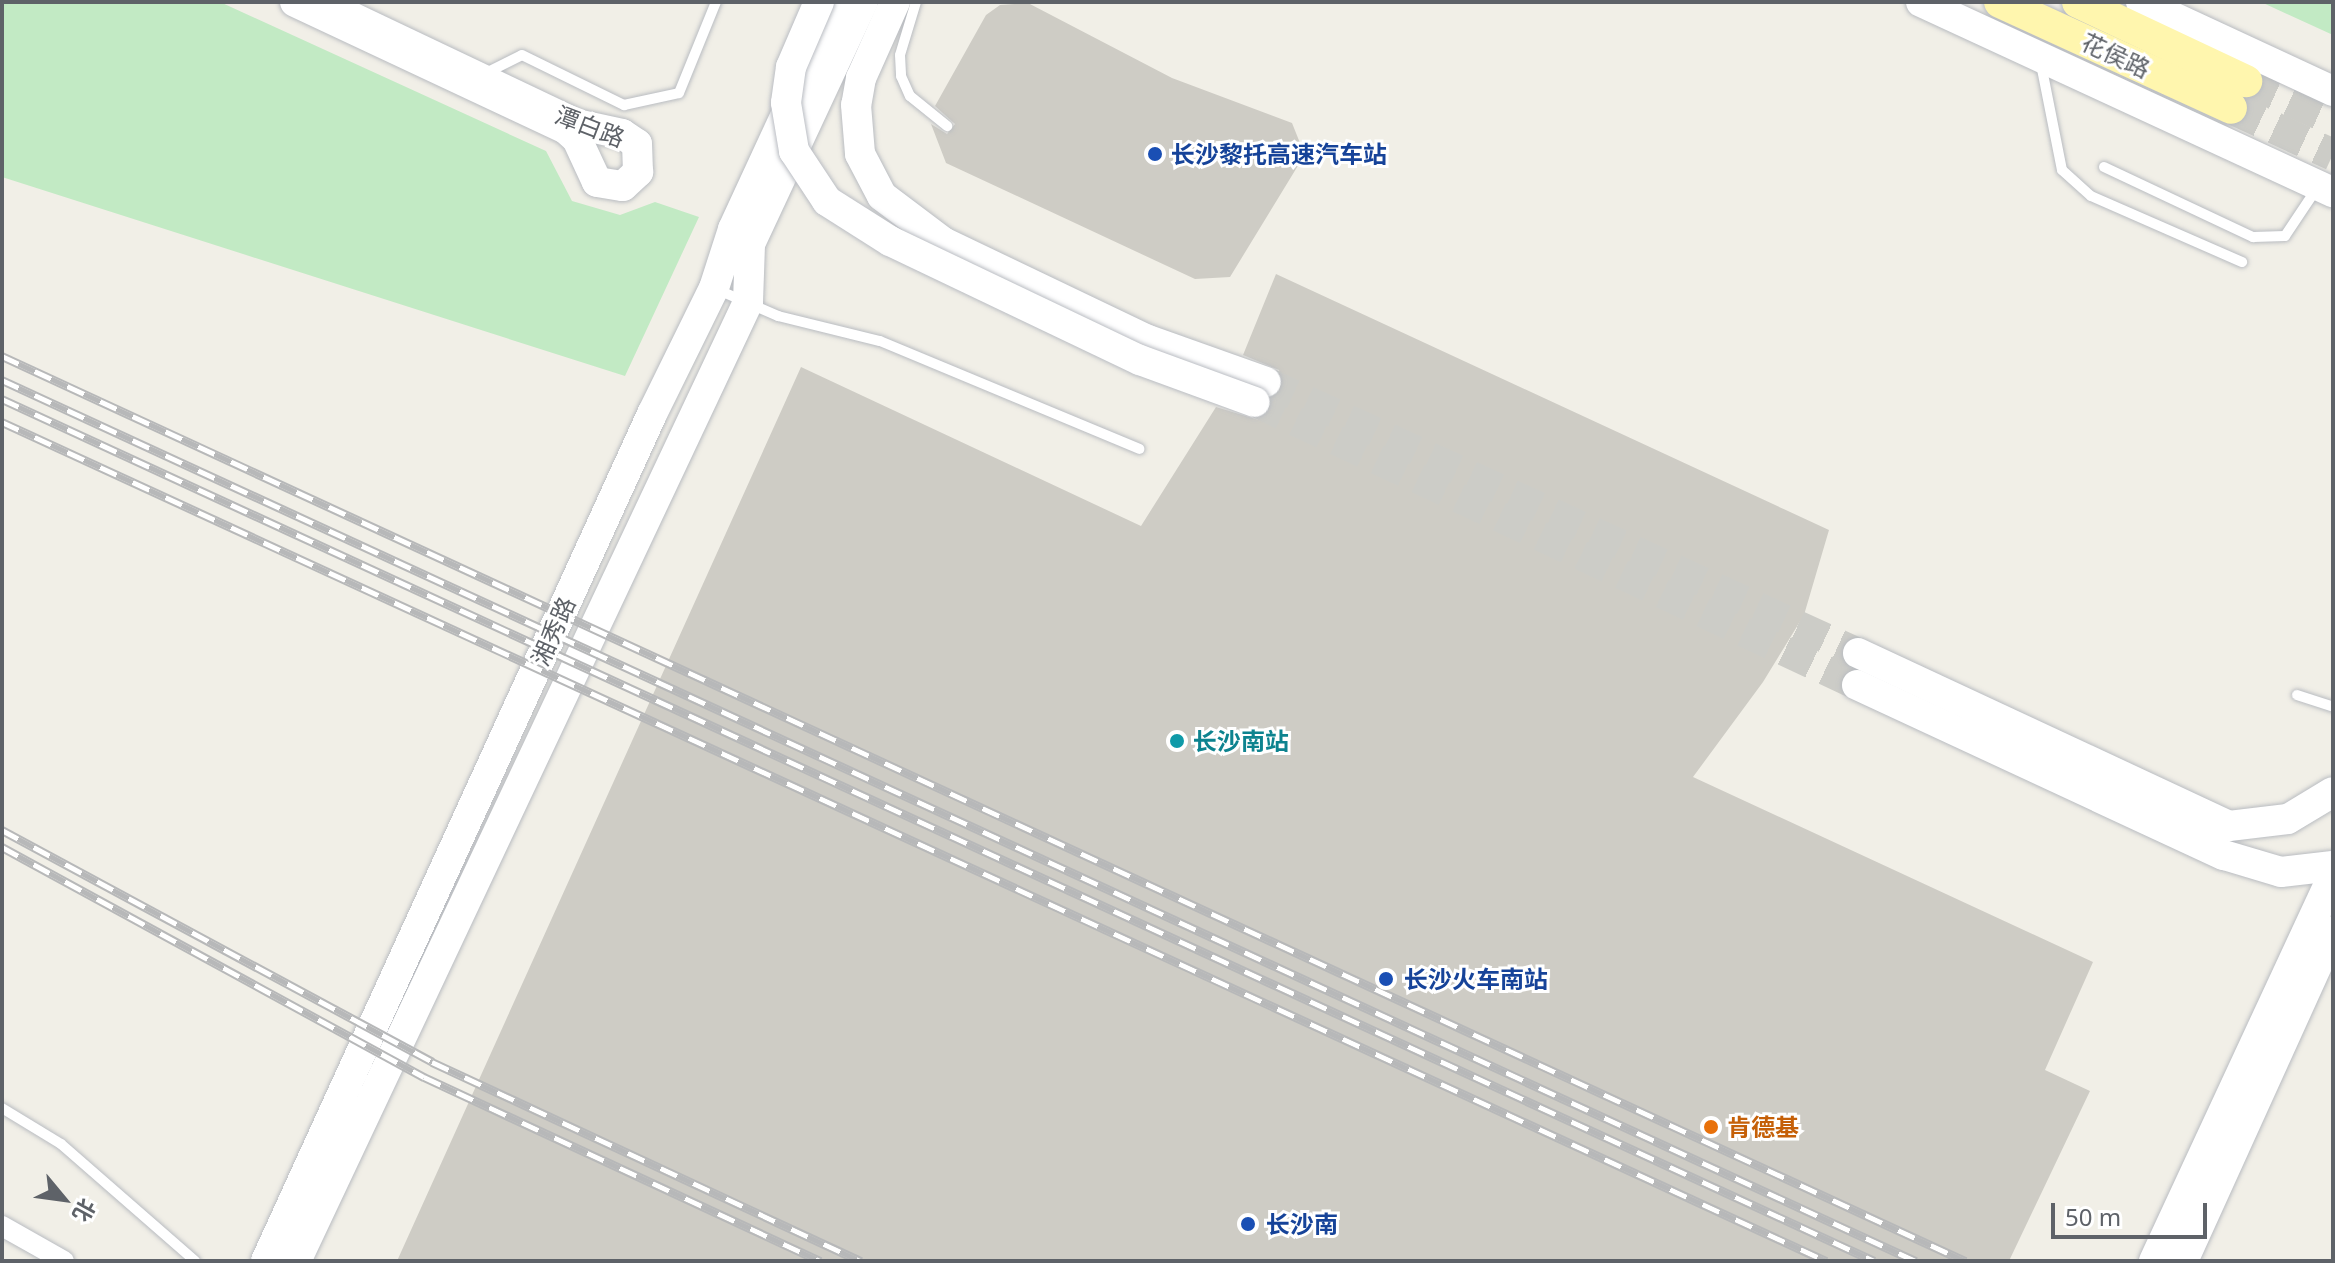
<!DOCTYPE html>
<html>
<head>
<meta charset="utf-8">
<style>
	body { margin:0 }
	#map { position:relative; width:2335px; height:1263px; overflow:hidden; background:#f1efe7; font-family:"Noto Sans","Noto Sans SC",sans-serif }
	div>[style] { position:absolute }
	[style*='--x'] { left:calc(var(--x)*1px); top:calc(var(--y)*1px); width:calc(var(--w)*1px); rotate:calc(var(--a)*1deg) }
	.green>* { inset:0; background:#c2eac4 }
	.building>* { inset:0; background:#ceccc5 }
	.secondary-tunnel>* { height:30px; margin-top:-15px; transform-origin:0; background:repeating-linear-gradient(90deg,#ccccc7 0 30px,transparent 0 45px) }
	.primary-tunnel>* { height:32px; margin-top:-16px; transform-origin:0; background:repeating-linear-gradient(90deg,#ccccc7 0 32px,transparent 0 48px) }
	.roads { filter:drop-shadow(0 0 2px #b9bcc1) drop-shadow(0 0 2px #b9bcc1) }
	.lane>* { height:10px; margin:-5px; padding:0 5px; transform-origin:5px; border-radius:5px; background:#fff }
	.street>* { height:20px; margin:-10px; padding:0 10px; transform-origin:10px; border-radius:10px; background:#fff }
	.secondary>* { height:30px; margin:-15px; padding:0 15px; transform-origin:15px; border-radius:15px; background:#fff }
	.primary>* { height:32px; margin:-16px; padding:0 16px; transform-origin:16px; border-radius:16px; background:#fff6ae }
	.rail>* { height:9px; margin-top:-4.5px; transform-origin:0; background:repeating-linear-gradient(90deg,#fff 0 18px,#b7b8b9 0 36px); box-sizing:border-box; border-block:2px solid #b7b8b9 }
	.bridges { filter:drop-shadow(0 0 2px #babdc3) drop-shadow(0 0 2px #babdc3) }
	.secondary-bridge>* { height:30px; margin:-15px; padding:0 15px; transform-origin:15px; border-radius:15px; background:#fff }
	.dots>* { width:22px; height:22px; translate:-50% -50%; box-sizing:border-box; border:4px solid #fff; border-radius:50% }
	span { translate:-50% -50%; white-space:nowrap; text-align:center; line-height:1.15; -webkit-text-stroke:6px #fff; paint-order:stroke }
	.street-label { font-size:24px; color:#5e6268 }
	.transit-label { font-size:24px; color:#164399; font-weight:700 }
	.left { translate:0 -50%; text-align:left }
	.culture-label { font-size:24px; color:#0d838f; font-weight:700 }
	.food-label { font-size:24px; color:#c56008; font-weight:700 }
	.frame { position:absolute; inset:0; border:4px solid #5e6268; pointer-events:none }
	.north { position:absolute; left:24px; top:1159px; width:80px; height:80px; -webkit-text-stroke:6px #fff; paint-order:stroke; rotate:119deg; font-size:22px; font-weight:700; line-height:32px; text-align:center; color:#5e6268 }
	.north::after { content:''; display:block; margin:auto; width:28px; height:36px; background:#5e6268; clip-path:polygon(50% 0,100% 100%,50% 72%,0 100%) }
	.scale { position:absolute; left:2051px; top:1203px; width:156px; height:36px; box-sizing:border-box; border:4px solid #5e6268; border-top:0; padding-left:10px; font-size:24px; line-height:28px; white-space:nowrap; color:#5e6268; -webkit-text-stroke:6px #fff; paint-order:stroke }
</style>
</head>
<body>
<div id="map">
	<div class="green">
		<div style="clip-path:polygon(2px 2px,220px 2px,546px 151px,572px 201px,620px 215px,655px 202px,699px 217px,625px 376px,2px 177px)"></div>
		<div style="clip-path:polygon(2261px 2px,2333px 2px,2333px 35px)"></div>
	</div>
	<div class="building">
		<div style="clip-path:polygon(1028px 3px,1172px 78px,1292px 123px,1300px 143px,1299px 164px,1230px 277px,1195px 279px,946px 163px,931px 124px,947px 134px,955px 124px,935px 106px,986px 15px,1000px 5px)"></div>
		<div style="clip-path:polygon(1276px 274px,1829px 530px,1804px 615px,1763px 682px,1693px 777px,2093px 962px,2045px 1070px,2090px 1091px,2009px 1261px,397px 1261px,801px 367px,1141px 526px,1216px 407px,1259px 420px,1283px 389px,1279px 370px,1243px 355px)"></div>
	</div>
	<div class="secondary-tunnel">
		<div style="--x:1266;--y:382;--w:651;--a:24.6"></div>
		<div style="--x:1255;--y:402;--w:665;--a:25.18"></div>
	</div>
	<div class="primary-tunnel">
		<div style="--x:2246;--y:81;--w:95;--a:24.1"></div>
		<div style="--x:2231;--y:108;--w:112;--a:24.7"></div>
	</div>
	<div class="roads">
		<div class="lane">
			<div style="--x:916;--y:2;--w:55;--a:106.8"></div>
			<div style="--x:900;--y:55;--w:21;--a:87"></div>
			<div style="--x:901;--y:76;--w:22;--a:66"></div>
			<div style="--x:910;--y:96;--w:48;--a:39"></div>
			<div style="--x:2041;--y:64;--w:108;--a:78.8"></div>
			<div style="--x:2062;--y:170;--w:39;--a:42"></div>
			<div style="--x:2091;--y:196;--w:165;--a:23.6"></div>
			<div style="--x:484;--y:74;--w:42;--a:-26.6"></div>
			<div style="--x:522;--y:55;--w:114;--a:26.1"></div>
			<div style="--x:624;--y:105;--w:56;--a:-12.3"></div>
			<div style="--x:679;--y:93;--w:98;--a:-67.9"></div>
			<div style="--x:2104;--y:167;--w:165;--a:25.2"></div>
			<div style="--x:2253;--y:237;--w:32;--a:-2"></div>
			<div style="--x:2285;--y:236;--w:58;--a:-56.3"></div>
			<div style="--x:716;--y:289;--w:68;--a:23.5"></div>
			<div style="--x:778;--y:316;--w:105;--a:13.8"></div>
			<div style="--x:880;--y:341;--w:281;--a:22.6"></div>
			<div style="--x:2297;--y:695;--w:38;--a:18"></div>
			<div style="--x:2;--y:1108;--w:69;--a:31.4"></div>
			<div style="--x:61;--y:1144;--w:178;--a:41.1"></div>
		</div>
		<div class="street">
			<div style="--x:2;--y:1226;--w:71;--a:29.4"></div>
		</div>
		<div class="secondary">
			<div style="--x:295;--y:2;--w:299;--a:25.1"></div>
			<div style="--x:566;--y:129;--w:15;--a:42"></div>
			<div style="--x:577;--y:139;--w:47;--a:65.1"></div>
			<div style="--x:597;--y:182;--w:26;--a:9"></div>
			<div style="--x:623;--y:186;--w:21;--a:-43"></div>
			<div style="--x:638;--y:172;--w:28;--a:-92"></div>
			<div style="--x:637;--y:144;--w:18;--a:-146"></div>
			<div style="--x:622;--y:134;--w:46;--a:-167.5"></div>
			<div style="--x:577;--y:124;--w:284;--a:-154.6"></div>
			<div style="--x:895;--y:2;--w:83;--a:114.1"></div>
			<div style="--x:861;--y:78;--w:27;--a:100"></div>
			<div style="--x:856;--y:105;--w:49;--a:85.3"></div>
			<div style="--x:860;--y:154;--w:47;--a:62.4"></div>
			<div style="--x:882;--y:196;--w:76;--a:37"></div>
			<div style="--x:943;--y:242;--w:227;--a:25.6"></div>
			<div style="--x:1148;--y:340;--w:125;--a:19.6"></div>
			<div style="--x:1921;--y:2;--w:454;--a:24.8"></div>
			<div style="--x:2141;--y:2;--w:212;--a:24.9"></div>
			<div style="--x:1858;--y:653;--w:409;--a:25"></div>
			<div style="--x:2229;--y:826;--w:59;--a:-6.8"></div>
			<div style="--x:2288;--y:819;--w:52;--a:-31"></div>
			<div style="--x:1857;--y:685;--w:404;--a:24.9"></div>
			<div style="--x:2224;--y:855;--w:59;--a:16.6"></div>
			<div style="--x:2281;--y:872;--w:52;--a:-6.6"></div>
			<div style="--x:266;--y:1261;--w:931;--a:-65.5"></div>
			<div style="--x:652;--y:414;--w:140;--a:-63.8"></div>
			<div style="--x:714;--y:288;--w:62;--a:-72.1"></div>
			<div style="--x:733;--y:229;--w:250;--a:-65.2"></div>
			<div style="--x:296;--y:1261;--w:1060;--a:-64.76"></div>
			<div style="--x:748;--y:302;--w:58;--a:-88"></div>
			<div style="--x:750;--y:244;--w:267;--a:-65"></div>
			<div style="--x:2154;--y:1261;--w:425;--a:-65.1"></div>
			<div style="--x:2183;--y:1261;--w:362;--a:-65.6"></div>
		</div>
		<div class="primary">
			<div style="--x:2000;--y:2;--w:254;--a:24.6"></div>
			<div style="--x:2078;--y:2;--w:186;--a:25.2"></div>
		</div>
	</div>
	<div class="rail">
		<div style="--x:2;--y:356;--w:2162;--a:24.75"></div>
		<div style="--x:2;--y:380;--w:2107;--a:24.72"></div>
		<div style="--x:2;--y:399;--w:2061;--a:24.72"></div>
		<div style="--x:2;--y:422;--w:2008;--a:24.7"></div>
		<div style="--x:2;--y:830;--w:489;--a:28.3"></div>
		<div style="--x:432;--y:1062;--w:473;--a:24.9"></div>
		<div style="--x:2;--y:847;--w:481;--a:28.6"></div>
		<div style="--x:424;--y:1077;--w:437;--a:24.9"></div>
	</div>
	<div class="bridges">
		<div class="secondary-bridge">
			<div style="--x:819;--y:2;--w:71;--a:113.3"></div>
			<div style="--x:791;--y:67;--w:36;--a:98"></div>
			<div style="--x:786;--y:103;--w:49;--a:80.5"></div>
			<div style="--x:794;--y:151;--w:60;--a:56.6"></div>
			<div style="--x:827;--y:201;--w:75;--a:32.4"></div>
			<div style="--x:890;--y:241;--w:277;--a:25.5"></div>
			<div style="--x:1140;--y:360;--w:122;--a:20.1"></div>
		</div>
	</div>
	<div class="dots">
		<div style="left:1155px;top:154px;background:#1a4fb4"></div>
		<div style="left:1177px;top:741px;background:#0f9aa8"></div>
		<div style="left:1386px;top:979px;background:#1a4fb4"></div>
		<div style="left:1711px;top:1127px;background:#e8710a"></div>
		<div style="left:1248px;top:1224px;background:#1a4fb4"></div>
	</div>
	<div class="street-label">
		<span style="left:2116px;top:55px;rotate:25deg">花侯路</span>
		<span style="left:590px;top:126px;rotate:21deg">潭白路</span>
		<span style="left:553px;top:631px;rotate:-66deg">湘秀路</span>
	</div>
	<div class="transit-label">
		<span class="left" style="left:1171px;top:154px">长沙黎托高速汽车站</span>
		<span class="left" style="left:1404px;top:979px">长沙火车南站</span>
		<span class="left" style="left:1266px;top:1224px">长沙南</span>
	</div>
	<div class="culture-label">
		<span class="left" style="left:1193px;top:741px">长沙南站</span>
	</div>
	<div class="food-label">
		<span class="left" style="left:1727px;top:1127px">肯德基</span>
	</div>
	<div class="frame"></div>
	<div class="north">北</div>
	<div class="scale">50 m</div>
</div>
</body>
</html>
